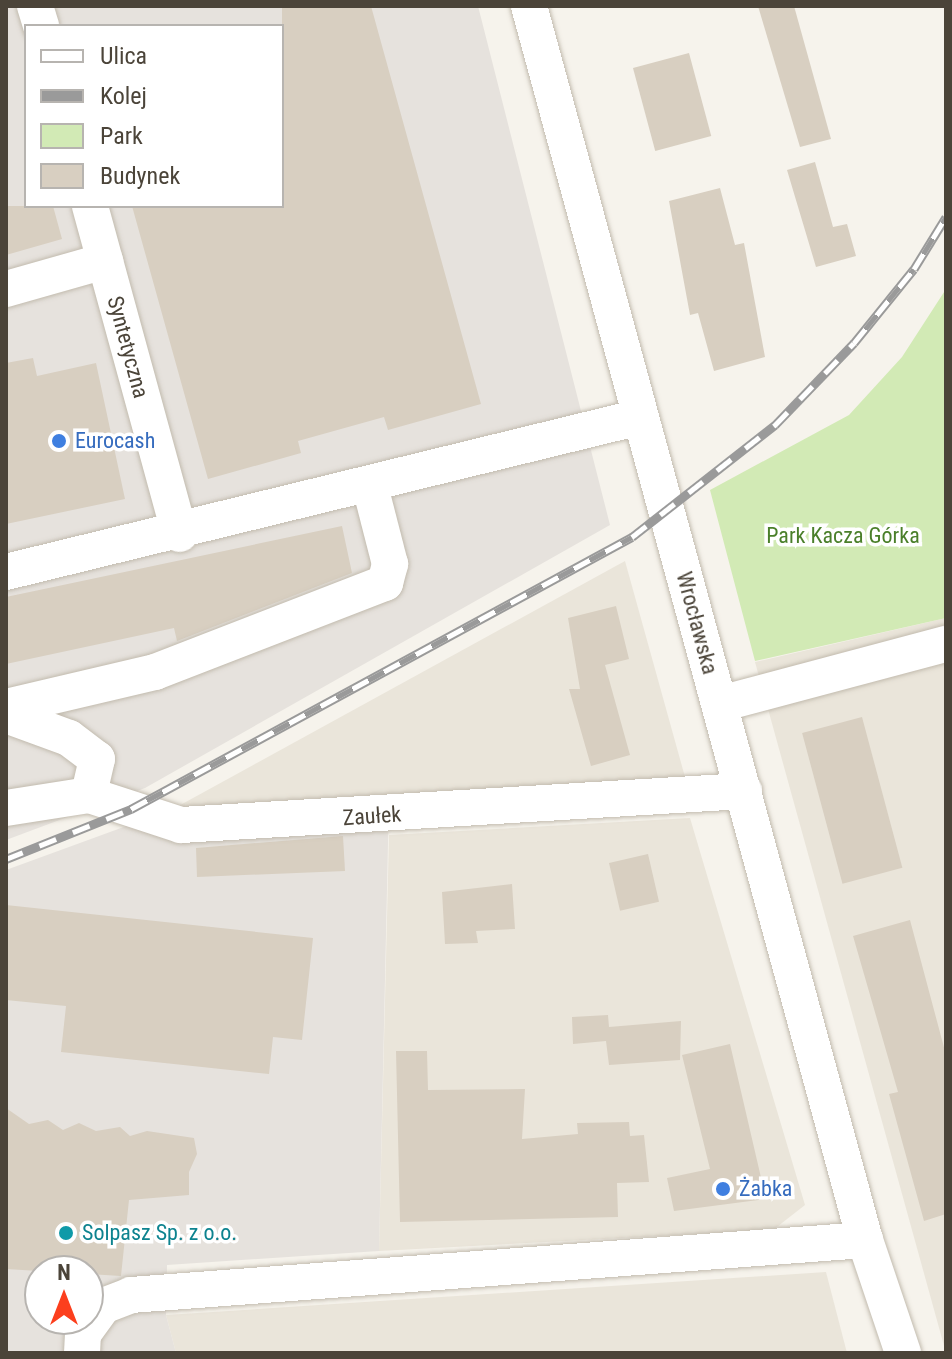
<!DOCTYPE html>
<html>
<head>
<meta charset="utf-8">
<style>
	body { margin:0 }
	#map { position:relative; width:952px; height:1359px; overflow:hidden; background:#f6f3ec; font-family:"Roboto Condensed",sans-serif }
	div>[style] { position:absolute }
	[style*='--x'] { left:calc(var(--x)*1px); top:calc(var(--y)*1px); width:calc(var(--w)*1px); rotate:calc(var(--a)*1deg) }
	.residential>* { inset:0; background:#eae5da }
	.industrial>* { inset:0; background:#e6e2dd }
	.green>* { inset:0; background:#d2eab5 }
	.building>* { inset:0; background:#d8cfc1; transform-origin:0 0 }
	.roads { filter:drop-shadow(0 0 2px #c2bbae) drop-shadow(0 0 2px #c2bbae) }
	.minor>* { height:36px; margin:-18px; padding:0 18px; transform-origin:18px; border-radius:18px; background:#fff }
	.rail>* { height:9px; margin-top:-4.5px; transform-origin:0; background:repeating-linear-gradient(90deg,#fff 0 18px,#9a9a9a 0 36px); box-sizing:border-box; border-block:2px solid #9a9a9a }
	.dots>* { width:22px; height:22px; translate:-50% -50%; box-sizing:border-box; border:4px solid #fff; border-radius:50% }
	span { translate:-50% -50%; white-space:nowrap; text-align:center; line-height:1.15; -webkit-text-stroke:7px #fff; paint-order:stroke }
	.street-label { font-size:22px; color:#4b4439 }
	.shop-label { font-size:22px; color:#366cbe }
	.left { translate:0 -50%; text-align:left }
	.park-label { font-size:22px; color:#4a7f2a }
	.culture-label { font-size:22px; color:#0d838f }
	.frame { position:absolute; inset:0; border:8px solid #4b4439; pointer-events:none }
	.legend { position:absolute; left:24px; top:24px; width:260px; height:184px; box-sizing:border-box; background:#fff; border:2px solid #b7b4b0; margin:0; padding:10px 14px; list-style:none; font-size:24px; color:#4b4439 }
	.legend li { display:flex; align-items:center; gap:16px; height:40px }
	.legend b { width:40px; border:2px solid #b7b4b0 }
	.north { position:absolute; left:24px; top:1255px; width:80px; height:80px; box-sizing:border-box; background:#fff; border:2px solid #b7b4b0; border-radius:50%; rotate:0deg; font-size:22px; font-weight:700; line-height:32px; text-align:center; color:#4b4439 }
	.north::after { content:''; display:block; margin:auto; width:28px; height:36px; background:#fc3f1d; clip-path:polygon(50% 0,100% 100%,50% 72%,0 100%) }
</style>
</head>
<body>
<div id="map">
	<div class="residential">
		<div style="clip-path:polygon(625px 561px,685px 777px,173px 809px)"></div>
		<div style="clip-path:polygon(946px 618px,946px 1353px,755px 662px)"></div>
		<div style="clip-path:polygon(690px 818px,805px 1205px,773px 1230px,379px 1251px,389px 835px)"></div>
		<div style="clip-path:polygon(826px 1272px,847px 1353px,176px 1353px,166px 1315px)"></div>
	</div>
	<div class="industrial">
		<div style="clip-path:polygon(evenodd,6px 6px,478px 6px,610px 525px,145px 788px,6px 840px,6px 6px,26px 26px,282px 26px,282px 206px,26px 206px,26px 26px)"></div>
		<div style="clip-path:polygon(evenodd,389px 799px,379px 1251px,167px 1265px,166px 1315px,176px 1353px,6px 1353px,6px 870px,173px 809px,389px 799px,40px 1271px,88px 1271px,88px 1319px,40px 1319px,40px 1271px)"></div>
	</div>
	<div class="green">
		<div style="clip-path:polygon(946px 289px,946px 618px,755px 661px,710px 490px,849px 415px,902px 357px)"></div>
	</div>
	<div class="building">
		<div style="clip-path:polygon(282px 6px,371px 6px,481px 404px,388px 430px,384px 417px,298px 441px,301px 453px,208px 479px,132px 206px,282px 206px)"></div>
		<div style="clip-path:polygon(758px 6px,794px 6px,831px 139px,800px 147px)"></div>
		<div style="left:689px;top:53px;width:86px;height:58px;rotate:75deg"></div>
		<div style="clip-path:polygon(815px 162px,833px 227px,847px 224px,856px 256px,816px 267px,787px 170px)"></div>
		<div style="clip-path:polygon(720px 188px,735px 245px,744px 243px,765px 357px,714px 371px,698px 313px,690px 315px,669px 201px)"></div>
		<div style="clip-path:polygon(6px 206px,53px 206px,62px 239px,6px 255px)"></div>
		<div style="clip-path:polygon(33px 358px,37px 376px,96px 363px,125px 499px,6px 524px,6px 363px)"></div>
		<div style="clip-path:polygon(342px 526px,352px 573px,177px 641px,174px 628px,6px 664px,6px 597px)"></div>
		<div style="clip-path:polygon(616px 606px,629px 659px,605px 665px,630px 755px,591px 766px,569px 689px,580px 689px,568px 618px)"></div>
		<div style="left:862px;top:717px;width:156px;height:62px;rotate:75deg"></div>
		<div style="clip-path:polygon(343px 836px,345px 871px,197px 877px,196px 848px)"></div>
		<div style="left:648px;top:854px;width:49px;height:40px;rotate:77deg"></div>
		<div style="clip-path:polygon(512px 884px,515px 929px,476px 931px,478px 943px,445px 944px,442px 892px)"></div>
		<div style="clip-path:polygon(6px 905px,313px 938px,302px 1040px,273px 1037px,269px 1074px,61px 1052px,66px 1006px,6px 1000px)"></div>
		<div style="clip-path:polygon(910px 920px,946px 1055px,946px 1214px,924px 1221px,889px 1094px,898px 1092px,853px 936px)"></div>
		<div style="clip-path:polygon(608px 1015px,609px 1027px,681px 1021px,680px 1060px,609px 1065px,606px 1041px,573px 1044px,572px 1017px)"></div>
		<div style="clip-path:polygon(730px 1044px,766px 1199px,674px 1211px,667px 1178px,710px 1169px,682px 1055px)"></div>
		<div style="clip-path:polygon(396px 1051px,427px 1051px,428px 1090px,525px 1089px,522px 1139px,578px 1134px,577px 1123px,629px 1122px,630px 1136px,644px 1135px,649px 1182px,617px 1183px,618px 1217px,400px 1222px)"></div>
		<div style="clip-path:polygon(6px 1108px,29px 1124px,48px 1120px,63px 1130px,79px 1123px,96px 1131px,120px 1127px,130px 1136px,147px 1131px,194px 1138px,197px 1154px,189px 1172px,189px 1195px,129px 1200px,121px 1276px,6px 1269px)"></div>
	</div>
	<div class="roads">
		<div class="minor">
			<div style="--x:35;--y:6;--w:21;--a:73"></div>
			<div style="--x:529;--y:6;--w:1279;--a:74.77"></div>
			<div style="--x:865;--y:1240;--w:119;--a:71.4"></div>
			<div style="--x:90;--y:206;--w:340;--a:74.7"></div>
			<div style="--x:6;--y:289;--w:103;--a:-15.8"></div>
			<div style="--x:6;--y:572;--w:653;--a:-13.74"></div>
			<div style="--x:720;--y:704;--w:234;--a:-14.9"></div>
			<div style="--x:6;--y:707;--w:153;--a:-13.2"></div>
			<div style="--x:155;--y:672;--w:247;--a:-21.2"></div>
			<div style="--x:385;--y:583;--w:20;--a:-75"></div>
			<div style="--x:390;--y:564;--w:81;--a:-104.4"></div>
			<div style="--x:6;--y:715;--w:67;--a:20.1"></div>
			<div style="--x:69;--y:738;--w:35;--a:37"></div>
			<div style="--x:97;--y:759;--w:37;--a:103"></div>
			<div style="--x:6;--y:808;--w:84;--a:-8.9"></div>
			<div style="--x:89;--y:795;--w:97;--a:18.1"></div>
			<div style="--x:181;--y:825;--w:564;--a:-3.46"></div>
			<div style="--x:82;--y:1353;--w:19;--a:-87"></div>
			<div style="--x:83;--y:1334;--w:34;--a:-54"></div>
			<div style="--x:103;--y:1306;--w:30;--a:-21"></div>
			<div style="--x:131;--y:1295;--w:736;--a:-4.29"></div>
		</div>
	</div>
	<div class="rail">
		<div style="--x:6;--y:859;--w:135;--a:-21.8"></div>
		<div style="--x:131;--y:809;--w:570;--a:-28.5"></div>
		<div style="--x:632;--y:537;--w:182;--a:-38.1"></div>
		<div style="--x:775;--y:425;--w:114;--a:-46.1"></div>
		<div style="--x:854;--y:343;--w:95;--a:-51"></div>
		<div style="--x:914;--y:269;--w:61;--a:-58.4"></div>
	</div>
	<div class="dots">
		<div style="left:59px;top:441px;background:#3f7fe0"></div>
		<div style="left:723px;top:1189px;background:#3f7fe0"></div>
		<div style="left:66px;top:1233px;background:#0f9aa8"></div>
	</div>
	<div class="street-label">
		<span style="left:128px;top:347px;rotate:75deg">Syntetyczna</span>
		<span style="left:697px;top:623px;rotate:75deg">Wrocławska</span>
		<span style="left:372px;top:816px;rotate:-4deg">Zaułek</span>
	</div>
	<div class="shop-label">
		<span class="left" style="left:75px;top:441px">Eurocash</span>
		<span class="left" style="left:739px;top:1189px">Żabka</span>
	</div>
	<div class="park-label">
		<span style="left:843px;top:536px">Park Kacza Górka</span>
	</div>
	<div class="culture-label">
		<span class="left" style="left:82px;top:1233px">Solpasz Sp. z o.o.</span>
	</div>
	<div class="frame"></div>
	<ul class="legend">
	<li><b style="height:10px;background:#fff"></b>Ulica</li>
	<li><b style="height:10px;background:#9a9a9a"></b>Kolej</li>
	<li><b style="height:22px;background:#d2eab5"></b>Park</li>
	<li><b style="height:22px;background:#d8cfc1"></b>Budynek</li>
	</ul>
	<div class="north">N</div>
</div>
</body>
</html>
